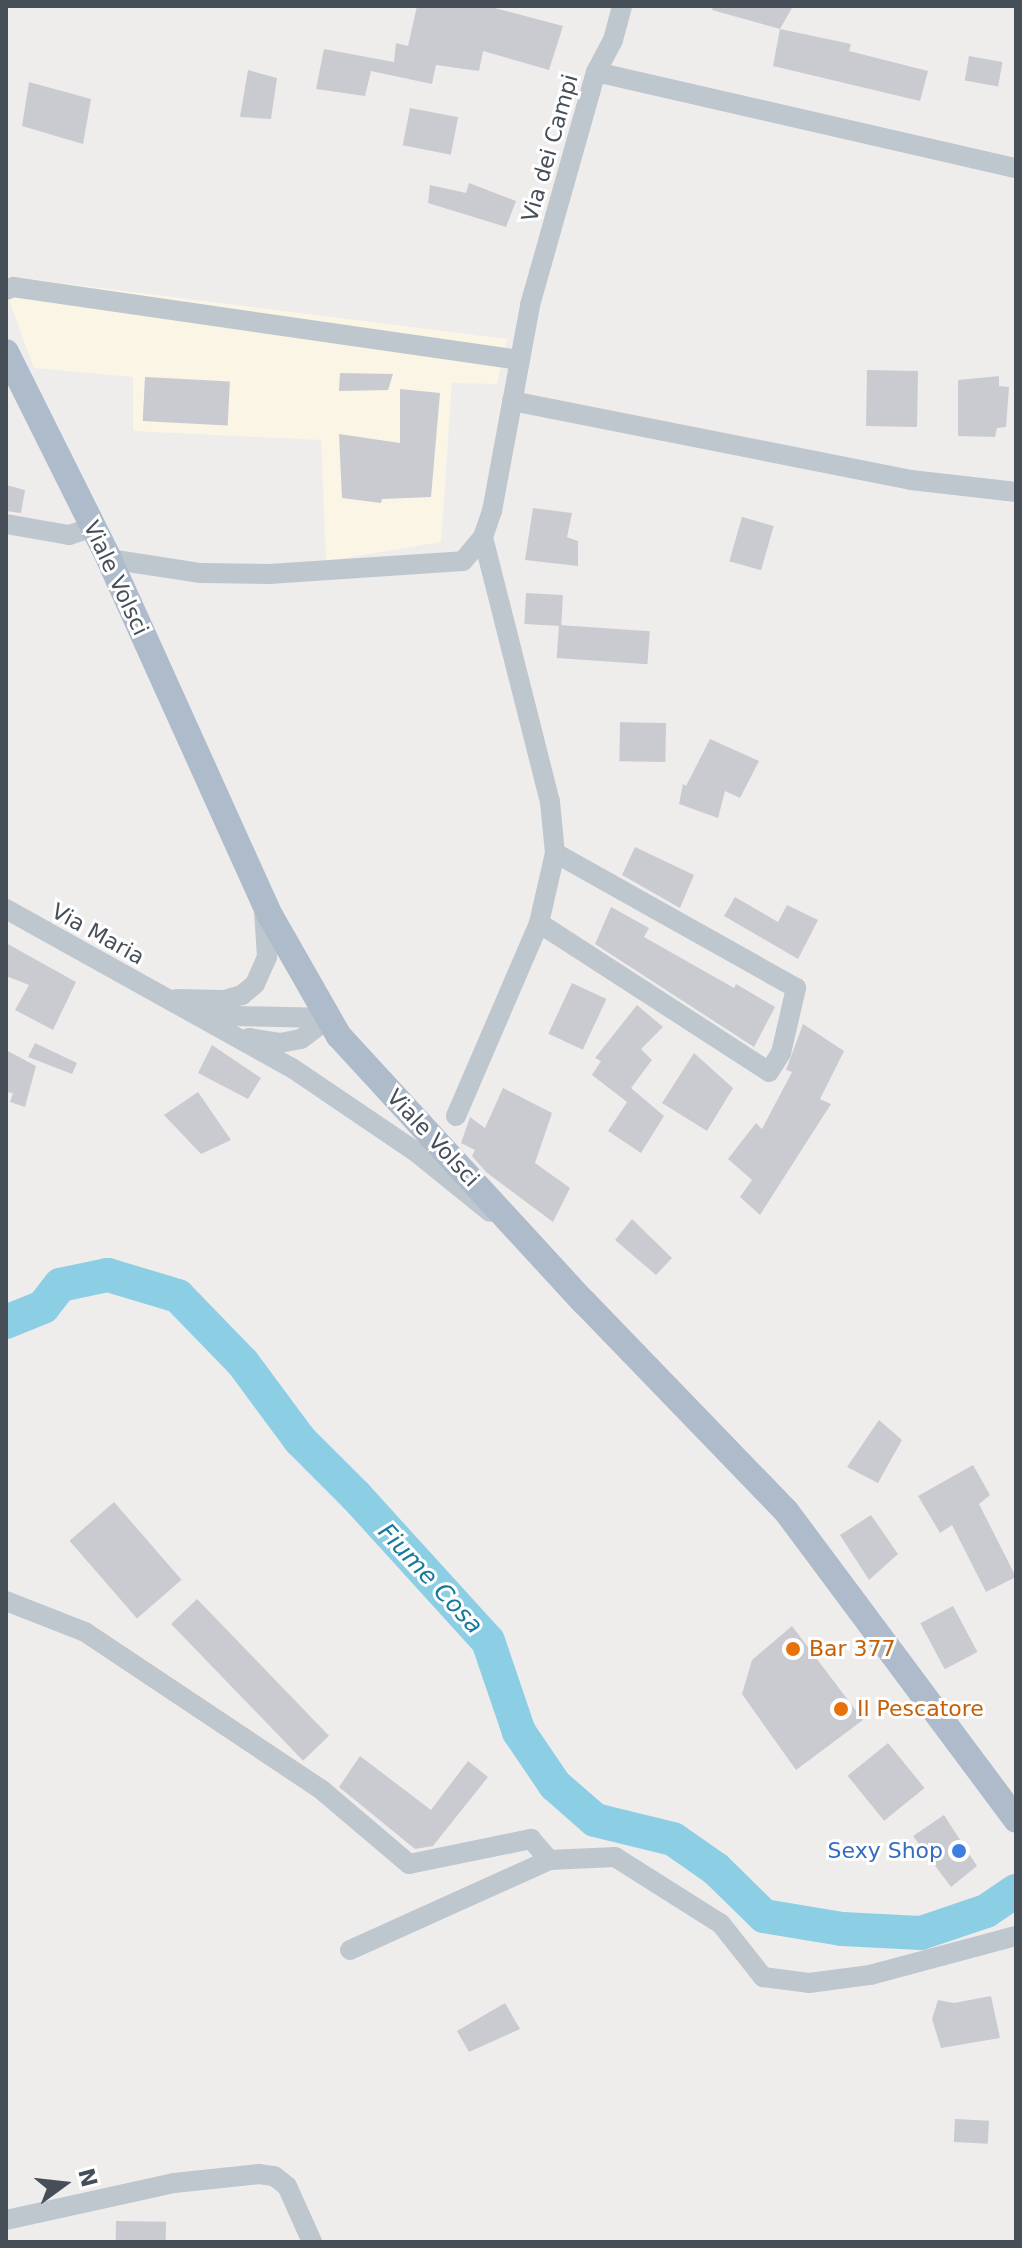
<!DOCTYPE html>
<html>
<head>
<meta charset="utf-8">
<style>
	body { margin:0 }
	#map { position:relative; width:1022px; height:2248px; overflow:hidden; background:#efecec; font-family:"DejaVu Sans",sans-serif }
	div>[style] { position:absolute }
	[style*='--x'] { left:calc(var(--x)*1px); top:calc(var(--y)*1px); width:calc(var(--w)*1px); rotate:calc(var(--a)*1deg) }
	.commercial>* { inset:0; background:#faf5e5 }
	.river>* { height:34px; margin:-17px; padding:0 17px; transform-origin:17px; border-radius:17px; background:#8ccfe5 }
	.building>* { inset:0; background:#cacbd1; transform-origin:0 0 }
	.minor>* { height:20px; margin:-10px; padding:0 10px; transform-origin:10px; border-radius:10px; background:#bec6ce }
	.major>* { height:26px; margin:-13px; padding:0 13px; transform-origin:13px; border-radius:13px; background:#adbbca }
	.dots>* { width:22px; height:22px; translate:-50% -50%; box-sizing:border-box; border:4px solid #fff; border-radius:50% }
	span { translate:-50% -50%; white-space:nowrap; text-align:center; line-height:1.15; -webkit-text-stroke:6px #fff; paint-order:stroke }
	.street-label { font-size:22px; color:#464f58 }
	.food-label { font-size:22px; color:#c56008 }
	.left { translate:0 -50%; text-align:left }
	.shop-label { font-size:22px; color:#366cbe }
	.right { translate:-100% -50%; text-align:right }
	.water-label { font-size:24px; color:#167b9b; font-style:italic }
	.frame { position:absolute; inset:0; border:8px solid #464f58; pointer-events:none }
	.north { position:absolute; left:24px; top:2144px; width:80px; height:80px; -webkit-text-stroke:6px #fff; paint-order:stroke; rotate:75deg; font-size:22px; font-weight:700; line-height:32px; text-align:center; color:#464f58 }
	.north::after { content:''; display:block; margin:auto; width:28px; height:36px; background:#464f58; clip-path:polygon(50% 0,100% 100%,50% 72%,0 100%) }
</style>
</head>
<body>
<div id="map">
	<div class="commercial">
		<div style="clip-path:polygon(6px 276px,507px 339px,497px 384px,452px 383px,441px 542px,326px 561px,321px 440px,133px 431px,133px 377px,34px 368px,6px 292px)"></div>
	</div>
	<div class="river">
		<div style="--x:6;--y:1322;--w:40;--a:-22"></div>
		<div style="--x:43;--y:1307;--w:28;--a:-52"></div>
		<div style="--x:60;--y:1285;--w:49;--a:-11.8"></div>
		<div style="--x:108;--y:1275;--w:73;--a:16.7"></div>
		<div style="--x:178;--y:1296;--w:93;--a:45.9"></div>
		<div style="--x:243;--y:1363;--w:96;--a:53.5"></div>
		<div style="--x:300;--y:1440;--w:79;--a:45"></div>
		<div style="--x:356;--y:1496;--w:196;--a:47.7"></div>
		<div style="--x:488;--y:1641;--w:96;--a:71.2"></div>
		<div style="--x:519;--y:1732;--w:64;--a:55.8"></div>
		<div style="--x:555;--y:1785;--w:53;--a:41.2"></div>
		<div style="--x:595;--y:1820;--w:80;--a:13.7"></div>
		<div style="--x:673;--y:1839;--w:52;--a:34.9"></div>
		<div style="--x:716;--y:1869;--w:67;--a:44.4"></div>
		<div style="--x:764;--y:1916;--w:79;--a:9.5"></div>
		<div style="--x:842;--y:1929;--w:79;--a:2.9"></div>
		<div style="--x:921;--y:1933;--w:69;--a:-18.7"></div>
		<div style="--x:986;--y:1911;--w:36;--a:-34"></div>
	</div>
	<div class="building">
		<div style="clip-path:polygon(417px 6px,487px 6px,563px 26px,549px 70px,483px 51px,479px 71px,436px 65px,432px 84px,371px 71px,365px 96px,316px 89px,324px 49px,394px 62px,396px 43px,408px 46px)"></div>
		<div style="clip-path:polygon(713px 6px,793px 6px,780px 29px,712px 10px)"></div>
		<div style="clip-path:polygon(780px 29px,851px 44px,849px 51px,928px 71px,920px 101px,773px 66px)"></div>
		<div style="left:969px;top:56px;width:34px;height:25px;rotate:10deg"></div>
		<div style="clip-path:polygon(248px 70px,277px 78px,271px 119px,240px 117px)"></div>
		<div style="clip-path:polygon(29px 82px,91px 99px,83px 144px,22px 126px)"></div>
		<div style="left:410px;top:108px;width:49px;height:38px;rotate:11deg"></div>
		<div style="clip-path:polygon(469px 183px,516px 201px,506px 227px,428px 203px,430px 185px,466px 193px)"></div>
		<div style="left:867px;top:370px;width:51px;height:56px;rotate:1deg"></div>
		<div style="clip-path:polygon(340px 373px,393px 374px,388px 390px,339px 391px)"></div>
		<div style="clip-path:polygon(999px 376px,999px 386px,1009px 387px,1006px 427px,997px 428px,995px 437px,958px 436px,958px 380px)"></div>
		<div style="left:145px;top:377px;width:85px;height:44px;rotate:3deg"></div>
		<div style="clip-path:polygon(400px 389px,440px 393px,431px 497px,382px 499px,381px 503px,342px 498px,339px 434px,400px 443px)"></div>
		<div style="clip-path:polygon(6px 485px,25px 490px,21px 513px,6px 511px)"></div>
		<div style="clip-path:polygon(533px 508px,572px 513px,567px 537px,578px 541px,578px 566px,525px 560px)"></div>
		<div style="left:742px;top:517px;width:33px;height:46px;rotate:16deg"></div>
		<div style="left:526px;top:593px;width:37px;height:31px;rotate:3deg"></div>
		<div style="left:559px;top:625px;width:91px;height:33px;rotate:4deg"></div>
		<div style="left:666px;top:723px;width:39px;height:46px;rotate:91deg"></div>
		<div style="clip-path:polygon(710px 739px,759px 761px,740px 798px,725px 791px,718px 818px,679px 804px,683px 784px,686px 786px)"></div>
		<div style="clip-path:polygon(635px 847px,694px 875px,680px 908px,622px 875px)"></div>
		<div style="clip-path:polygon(735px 897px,778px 922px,787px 905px,818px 920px,798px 959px,724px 916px)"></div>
		<div style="clip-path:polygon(611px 907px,649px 928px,644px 937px,734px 988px,736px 984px,775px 1007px,754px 1047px,595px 944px)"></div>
		<div style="clip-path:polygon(6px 943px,76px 982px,53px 1030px,15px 1010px,29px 985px,6px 976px)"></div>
		<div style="left:572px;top:983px;width:38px;height:56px;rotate:25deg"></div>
		<div style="clip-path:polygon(637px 1005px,663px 1027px,641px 1049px,652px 1060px,631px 1088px,664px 1116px,641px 1153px,608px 1131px,627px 1102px,592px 1075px,601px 1061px,595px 1058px)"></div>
		<div style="clip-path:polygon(803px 1024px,844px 1051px,820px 1099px,831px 1104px,760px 1215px,740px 1197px,752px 1180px,728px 1159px,756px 1123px,762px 1129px,792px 1072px,786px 1070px)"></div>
		<div style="clip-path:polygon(35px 1043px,77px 1063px,72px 1074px,28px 1057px)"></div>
		<div style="clip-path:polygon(212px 1045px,261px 1078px,248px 1099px,198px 1073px)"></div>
		<div style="clip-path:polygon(6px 1050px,36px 1066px,25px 1107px,10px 1102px,13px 1093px,6px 1092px)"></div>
		<div style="clip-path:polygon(694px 1053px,733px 1088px,707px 1131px,662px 1103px)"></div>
		<div style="clip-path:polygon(503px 1088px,552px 1113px,535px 1163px,570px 1188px,553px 1222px,486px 1172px,472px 1156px,475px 1150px,461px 1143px,470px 1117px,485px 1128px)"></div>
		<div style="clip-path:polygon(198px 1092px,231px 1140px,201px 1154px,164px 1115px)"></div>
		<div style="clip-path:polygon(632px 1219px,672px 1258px,656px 1275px,615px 1240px)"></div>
		<div style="clip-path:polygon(879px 1420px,902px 1440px,878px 1483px,847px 1467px)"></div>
		<div style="clip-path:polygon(973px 1465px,990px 1495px,979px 1504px,1016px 1577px,986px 1592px,952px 1525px,940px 1533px,918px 1496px)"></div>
		<div style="left:114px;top:1502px;width:103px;height:59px;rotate:49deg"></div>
		<div style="clip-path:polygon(871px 1515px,898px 1554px,869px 1580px,840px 1535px)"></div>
		<div style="left:197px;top:1599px;width:190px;height:36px;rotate:46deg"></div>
		<div style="left:953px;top:1606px;width:52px;height:37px;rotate:62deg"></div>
		<div style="clip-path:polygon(792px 1626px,863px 1720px,796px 1770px,742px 1694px,752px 1660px)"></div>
		<div style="left:888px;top:1743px;width:58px;height:52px;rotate:51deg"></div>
		<div style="clip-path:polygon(360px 1756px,431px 1810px,468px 1761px,488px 1777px,433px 1846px,415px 1849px,339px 1787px)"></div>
		<div style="clip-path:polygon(944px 1815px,977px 1866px,951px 1887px,913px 1836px)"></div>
		<div style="clip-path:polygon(991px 1996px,1000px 2038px,941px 2048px,932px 2019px,938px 2000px,954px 2003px)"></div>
		<div style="clip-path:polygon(505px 2003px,520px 2029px,469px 2052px,457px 2031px)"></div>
		<div style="left:955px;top:2119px;width:34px;height:23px;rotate:3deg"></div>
		<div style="left:116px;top:2221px;width:50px;height:21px;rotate:1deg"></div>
	</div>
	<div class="minor">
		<div style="--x:596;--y:72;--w:431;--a:12.9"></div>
		<div style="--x:6;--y:290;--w:8;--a:-23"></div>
		<div style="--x:13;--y:287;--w:511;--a:8.21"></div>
		<div style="--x:512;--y:401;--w:407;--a:11.2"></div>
		<div style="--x:911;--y:480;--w:106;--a:6.5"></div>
		<div style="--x:6;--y:524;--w:64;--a:9.9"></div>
		<div style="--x:69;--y:535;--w:25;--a:-18"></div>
		<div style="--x:109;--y:559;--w:93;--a:8.7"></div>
		<div style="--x:201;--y:573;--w:68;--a:0.8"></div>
		<div style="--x:269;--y:574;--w:194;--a:-3.8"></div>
		<div style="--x:463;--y:561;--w:31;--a:-50"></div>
		<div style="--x:483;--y:537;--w:28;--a:-71"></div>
		<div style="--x:492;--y:511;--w:209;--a:-79.5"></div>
		<div style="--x:530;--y:305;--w:242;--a:-74.2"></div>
		<div style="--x:596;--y:72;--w:36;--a:-62"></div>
		<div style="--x:613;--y:40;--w:35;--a:-75"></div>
		<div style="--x:6;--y:909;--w:327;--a:29.1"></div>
		<div style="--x:292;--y:1068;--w:150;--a:34.1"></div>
		<div style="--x:416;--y:1152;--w:95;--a:39"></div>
		<div style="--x:539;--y:923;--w:274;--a:32.9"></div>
		<div style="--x:769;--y:1072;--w:22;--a:-58"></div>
		<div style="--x:781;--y:1053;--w:67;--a:-77"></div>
		<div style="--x:796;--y:988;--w:276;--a:-150.7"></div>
		<div style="--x:176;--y:999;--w:48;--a:1.2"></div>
		<div style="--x:224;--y:1000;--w:19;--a:-16"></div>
		<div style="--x:242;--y:995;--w:17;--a:-40"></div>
		<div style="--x:255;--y:984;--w:30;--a:-66"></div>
		<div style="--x:267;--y:957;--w:46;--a:-93.7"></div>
		<div style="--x:199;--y:1008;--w:38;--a:12"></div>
		<div style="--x:236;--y:1016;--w:93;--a:1.2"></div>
		<div style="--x:249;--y:1038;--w:31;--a:9"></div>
		<div style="--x:280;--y:1043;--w:21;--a:-11"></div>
		<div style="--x:301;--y:1039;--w:35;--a:-37"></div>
		<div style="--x:456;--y:1116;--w:210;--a:-66.7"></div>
		<div style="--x:539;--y:923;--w:72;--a:-77.1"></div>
		<div style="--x:555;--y:853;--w:51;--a:-95.6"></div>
		<div style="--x:550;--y:802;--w:273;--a:-104.2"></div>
		<div style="--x:6;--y:1601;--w:85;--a:21.4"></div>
		<div style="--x:85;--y:1632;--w:286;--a:33.7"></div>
		<div style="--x:323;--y:1791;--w:113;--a:40.3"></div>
		<div style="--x:409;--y:1864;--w:125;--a:-11.6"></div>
		<div style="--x:531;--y:1839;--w:28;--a:49"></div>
		<div style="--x:350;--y:1950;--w:218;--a:-24.3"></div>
		<div style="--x:549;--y:1860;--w:66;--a:-2.6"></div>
		<div style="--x:615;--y:1857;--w:125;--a:32.3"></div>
		<div style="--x:721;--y:1924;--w:68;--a:51.6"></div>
		<div style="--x:763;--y:1977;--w:46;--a:7.4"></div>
		<div style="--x:809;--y:1983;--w:62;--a:-7.5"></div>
		<div style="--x:870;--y:1975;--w:151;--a:-15"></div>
		<div style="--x:6;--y:2220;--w:172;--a:-12.4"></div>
		<div style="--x:174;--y:2183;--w:85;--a:-6"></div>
		<div style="--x:259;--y:2174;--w:15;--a:8"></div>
		<div style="--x:274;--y:2176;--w:16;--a:38"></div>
		<div style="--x:287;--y:2186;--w:61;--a:65.9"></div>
	</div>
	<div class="major">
		<div style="--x:6;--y:352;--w:231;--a:63.5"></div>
		<div style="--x:109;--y:559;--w:393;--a:65.7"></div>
		<div style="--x:271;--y:917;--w:137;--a:60.3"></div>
		<div style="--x:339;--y:1036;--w:362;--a:47.4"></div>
		<div style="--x:584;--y:1302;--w:291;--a:46"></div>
		<div style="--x:786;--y:1511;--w:385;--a:53.3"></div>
	</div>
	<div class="dots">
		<div style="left:793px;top:1649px;background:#e8710a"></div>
		<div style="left:841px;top:1709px;background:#e8710a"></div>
		<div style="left:959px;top:1851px;background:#3f7fe0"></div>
	</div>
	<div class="street-label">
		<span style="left:550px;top:148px;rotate:-74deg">Via dei Campi</span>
		<span style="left:116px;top:578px;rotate:65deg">Viale Volsci</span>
		<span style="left:98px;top:934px;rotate:29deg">Via Maria</span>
		<span style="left:433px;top:1138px;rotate:47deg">Viale Volsci</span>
	</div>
	<div class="food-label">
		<span class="left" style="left:809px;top:1649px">Bar 377</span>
		<span class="left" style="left:857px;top:1709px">Il Pescatore</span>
	</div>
	<div class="shop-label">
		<span class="right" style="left:943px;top:1851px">Sexy Shop</span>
	</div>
	<div class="water-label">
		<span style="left:430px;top:1579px;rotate:47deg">Fiume Cosa</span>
	</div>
	<div class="frame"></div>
	<div class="north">N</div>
</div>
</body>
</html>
